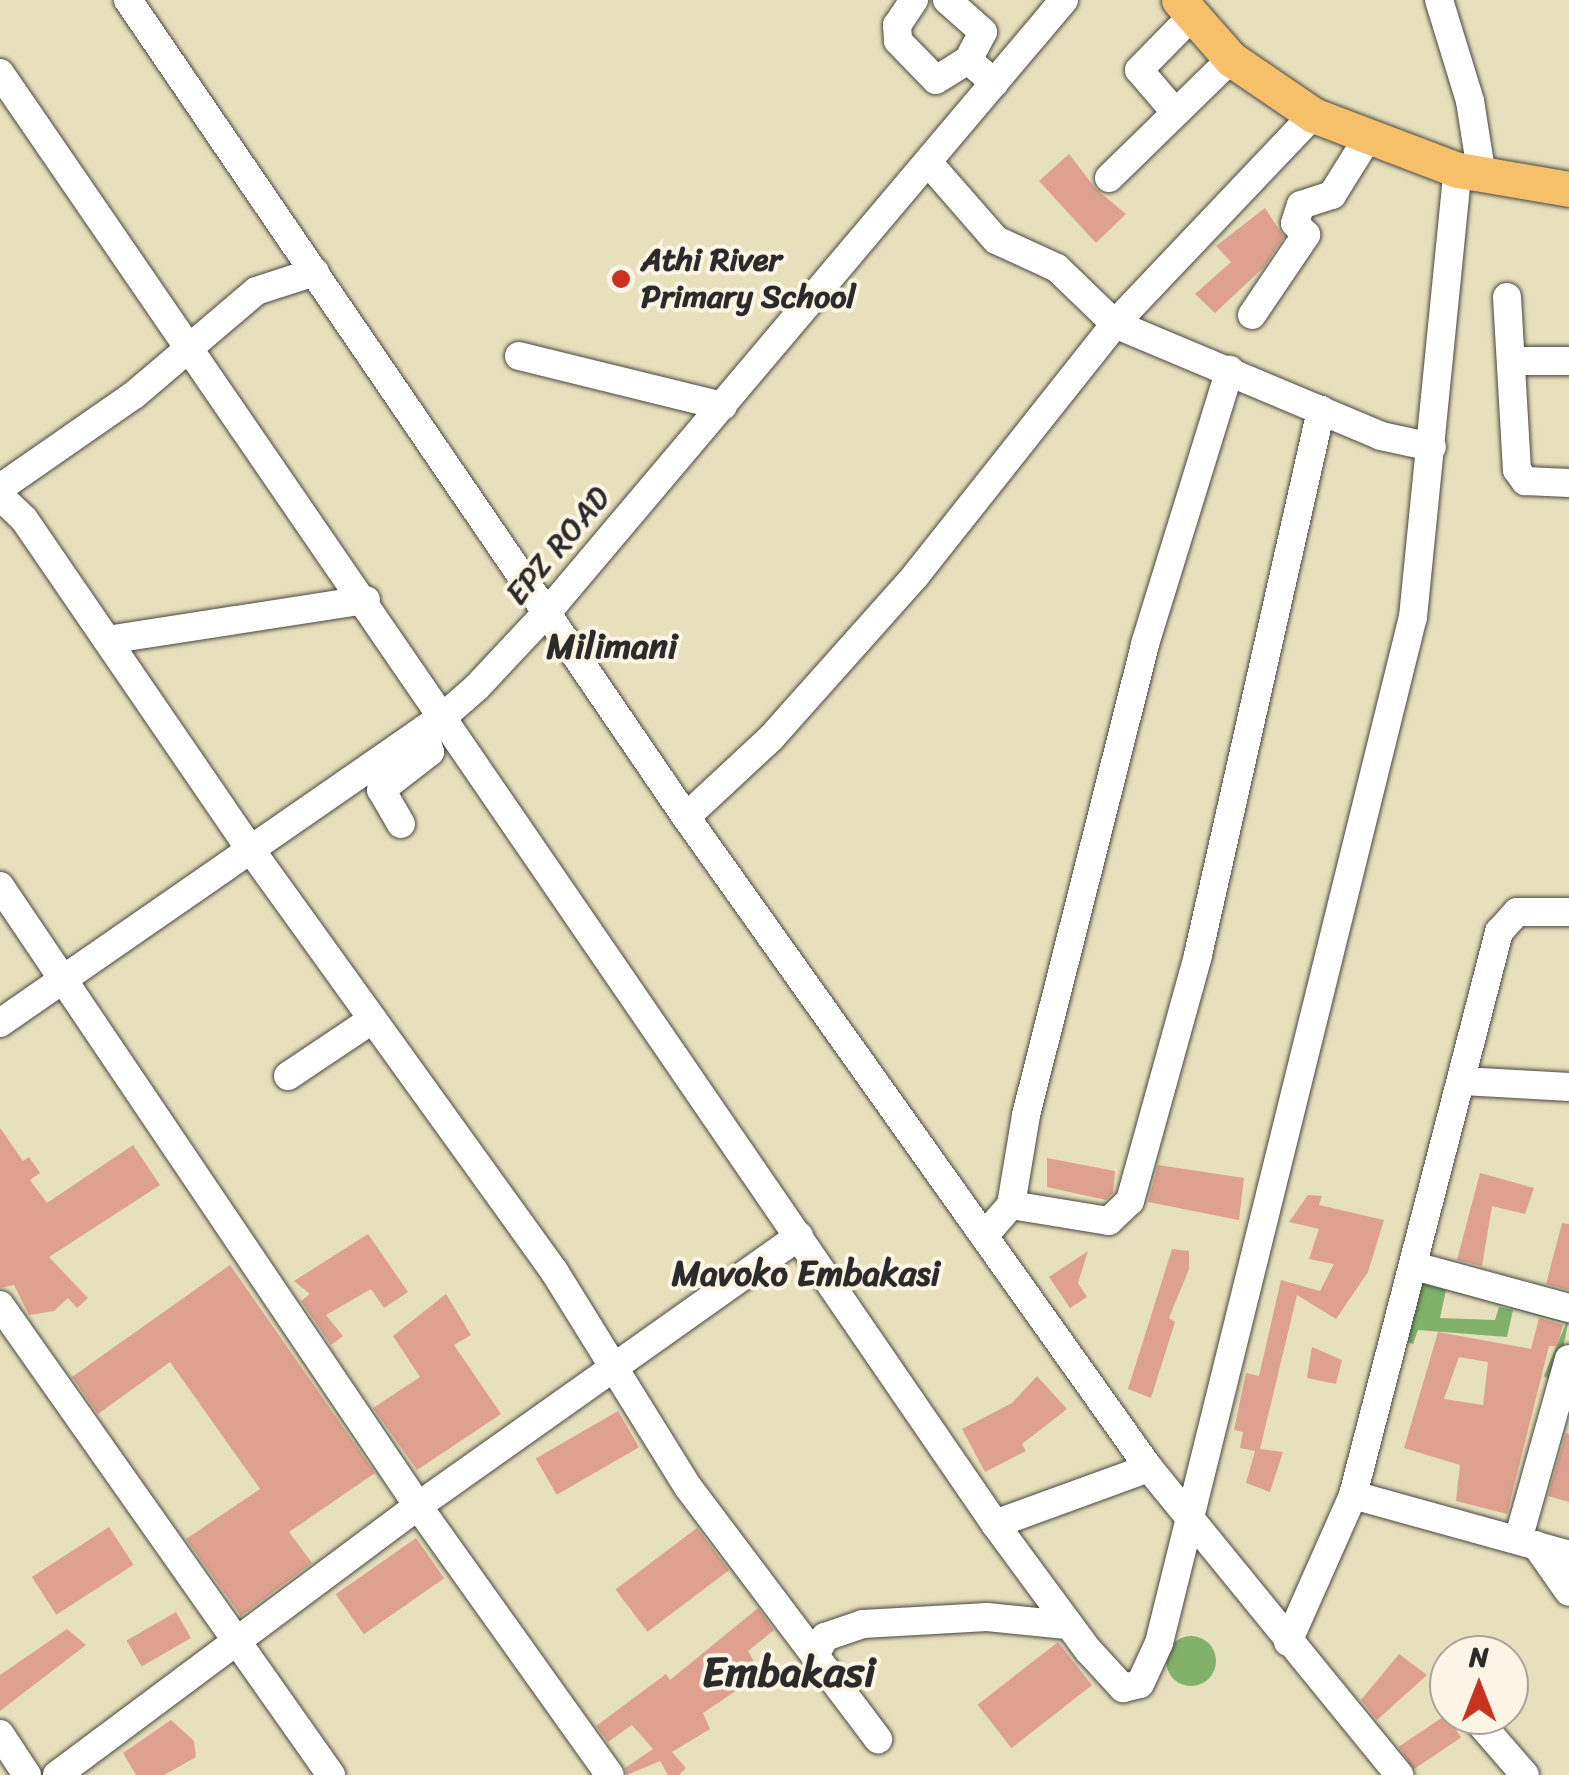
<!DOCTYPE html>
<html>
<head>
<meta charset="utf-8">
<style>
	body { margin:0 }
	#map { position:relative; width:1569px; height:1775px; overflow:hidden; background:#e7e0bc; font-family:Sriracha,sans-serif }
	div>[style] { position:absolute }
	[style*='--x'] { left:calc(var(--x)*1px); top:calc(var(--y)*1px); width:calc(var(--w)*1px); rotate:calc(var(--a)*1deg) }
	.forest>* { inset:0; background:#81b16b }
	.round { border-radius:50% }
	.building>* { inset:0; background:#dea190; transform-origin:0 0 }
	.roads { filter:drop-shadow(0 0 2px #474641) drop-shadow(0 0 2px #474641) }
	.minor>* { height:28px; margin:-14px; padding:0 14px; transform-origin:14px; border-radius:14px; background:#fff }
	.major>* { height:35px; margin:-17.5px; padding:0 17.5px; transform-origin:17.5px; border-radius:17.5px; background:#f6c06b }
	.dots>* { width:28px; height:28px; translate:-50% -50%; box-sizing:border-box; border:5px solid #fcf5e5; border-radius:50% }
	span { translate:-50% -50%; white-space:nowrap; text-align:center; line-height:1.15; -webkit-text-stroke:8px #fcf5e5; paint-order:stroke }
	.poi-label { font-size:32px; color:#2b2b2b; font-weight:700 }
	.left { translate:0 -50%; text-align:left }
	.street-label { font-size:32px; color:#2b2b2b }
	.neighbourhood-label { font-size:35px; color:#2b2b2b; font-weight:700 }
	.district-label { font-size:42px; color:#2b2b2b; font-weight:700 }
	.north { position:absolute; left:1429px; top:1635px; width:100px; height:100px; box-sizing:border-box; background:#fcf5e5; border:2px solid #a8a49b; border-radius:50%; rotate:0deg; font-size:28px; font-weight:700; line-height:40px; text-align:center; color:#2b2b2b }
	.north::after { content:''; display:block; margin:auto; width:35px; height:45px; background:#c8321e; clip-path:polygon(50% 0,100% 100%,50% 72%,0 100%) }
</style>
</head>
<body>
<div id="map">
	<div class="forest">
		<div style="clip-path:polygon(1421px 1276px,1569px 1318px,1556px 1384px,1544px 1376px,1566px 1323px,1446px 1290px,1440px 1318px,1495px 1320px,1499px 1307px,1513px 1310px,1507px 1337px,1418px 1330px,1413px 1344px,1403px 1341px)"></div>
		<div class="round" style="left:1166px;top:1636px;width:50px;height:50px"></div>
	</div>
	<div class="building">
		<div style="clip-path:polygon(1069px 154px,1096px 189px,1126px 214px,1096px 243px,1039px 181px)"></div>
		<div style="clip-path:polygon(1265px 208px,1284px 237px,1263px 268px,1215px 313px,1195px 294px,1231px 262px,1216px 246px)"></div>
		<div style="clip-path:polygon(0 1128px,23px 1161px,29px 1157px,40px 1173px,30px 1180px,47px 1203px,133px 1145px,160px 1185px,49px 1257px,88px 1298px,77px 1308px,68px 1298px,54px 1311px,29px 1315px,14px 1285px,0 1288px)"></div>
		<div style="clip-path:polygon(1047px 1158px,1115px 1171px,1113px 1193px,1106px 1200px,1047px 1187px)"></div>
		<div style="clip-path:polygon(1158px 1165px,1244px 1178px,1239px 1220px,1148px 1202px)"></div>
		<div style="clip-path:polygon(1480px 1173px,1534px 1188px,1525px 1214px,1492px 1206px,1482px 1266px,1457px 1260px)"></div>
		<div style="clip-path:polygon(1308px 1195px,1322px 1196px,1319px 1205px,1384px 1220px,1368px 1272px,1336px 1319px,1297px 1295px,1260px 1449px,1283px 1452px,1270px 1492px,1246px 1483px,1255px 1451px,1240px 1448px,1243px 1432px,1234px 1430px,1246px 1373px,1259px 1376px,1281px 1280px,1320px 1291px,1334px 1264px,1309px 1259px,1319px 1229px,1289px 1222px)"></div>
		<div style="clip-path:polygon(1562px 1223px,1569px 1224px,1569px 1290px,1546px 1284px)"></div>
		<div style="clip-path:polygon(368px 1234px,408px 1292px,384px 1308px,371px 1289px,326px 1315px,343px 1336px,331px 1345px,301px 1301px,310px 1294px,294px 1281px)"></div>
		<div style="clip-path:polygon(1172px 1249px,1189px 1251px,1189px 1269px,1169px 1318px,1175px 1322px,1151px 1398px,1128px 1389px)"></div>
		<div style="clip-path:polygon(1088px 1251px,1078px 1283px,1087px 1297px,1070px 1308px,1049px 1277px)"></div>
		<div style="clip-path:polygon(230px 1265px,375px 1473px,289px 1532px,312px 1563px,241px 1616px,186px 1539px,260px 1489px,170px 1362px,98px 1414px,72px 1377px)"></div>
		<div style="clip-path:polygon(446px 1294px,471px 1335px,454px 1345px,501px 1414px,417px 1470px,373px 1408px,420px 1377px,393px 1336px)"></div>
		<div style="clip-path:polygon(evenodd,1539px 1318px,1563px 1325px,1557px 1346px,1549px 1346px,1507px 1514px,1456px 1501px,1460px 1465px,1404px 1448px,1438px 1332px,1531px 1349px,1539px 1318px,1459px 1357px,1488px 1362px,1483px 1405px,1444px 1399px,1459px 1357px)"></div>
		<div style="clip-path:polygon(1312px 1347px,1342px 1360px,1336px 1384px,1307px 1378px)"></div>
		<div style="clip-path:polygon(1037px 1376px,1067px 1409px,1022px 1444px,1026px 1451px,985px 1472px,962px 1429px,1012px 1403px)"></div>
		<div style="left:618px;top:1411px;width:42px;height:95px;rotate:60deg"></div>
		<div style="clip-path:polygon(1566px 1433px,1569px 1434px,1569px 1502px,1548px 1496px)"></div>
		<div style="left:109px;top:1527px;width:45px;height:92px;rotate:57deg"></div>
		<div style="left:697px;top:1528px;width:53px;height:102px;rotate:53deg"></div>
		<div style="left:416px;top:1538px;width:49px;height:98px;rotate:55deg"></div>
		<div style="clip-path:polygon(758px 1608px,774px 1630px,748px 1651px,761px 1674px,703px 1713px,710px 1729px,672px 1752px,686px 1768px,679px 1775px,668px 1775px,660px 1761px,627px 1775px,625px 1768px,653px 1749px,632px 1725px,608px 1742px,596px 1726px,666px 1674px,670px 1680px)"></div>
		<div style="left:176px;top:1612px;width:30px;height:57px;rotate:60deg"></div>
		<div style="clip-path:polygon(67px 1629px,86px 1645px,0 1711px,0 1675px)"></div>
		<div style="left:1058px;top:1642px;width:55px;height:102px;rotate:52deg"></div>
		<div style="clip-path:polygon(1399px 1654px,1427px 1675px,1377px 1720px,1361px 1700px)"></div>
		<div style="left:1446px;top:1715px;width:27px;height:57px;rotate:56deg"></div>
		<div style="clip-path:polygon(171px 1720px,194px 1741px,196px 1757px,164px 1775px,136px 1775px,123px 1753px)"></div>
	</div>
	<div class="roads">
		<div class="minor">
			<div style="--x:128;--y:0;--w:989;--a:55.67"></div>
			<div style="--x:686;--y:817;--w:799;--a:54.58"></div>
			<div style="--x:1149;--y:1468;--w:396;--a:50.8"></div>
			<div style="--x:914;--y:0;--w:30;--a:124"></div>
			<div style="--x:897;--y:25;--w:16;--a:86"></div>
			<div style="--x:898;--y:41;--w:54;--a:45.7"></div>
			<div style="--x:936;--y:80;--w:38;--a:-32"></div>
			<div style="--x:968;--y:60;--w:35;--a:41"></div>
			<div style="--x:947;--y:0;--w:48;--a:41.6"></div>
			<div style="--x:983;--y:32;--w:32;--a:118"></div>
			<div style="--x:1439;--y:0;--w:106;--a:72.9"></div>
			<div style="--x:1470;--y:101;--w:77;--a:81"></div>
			<div style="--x:0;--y:73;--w:1759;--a:55.56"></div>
			<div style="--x:995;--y:1524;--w:164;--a:-20"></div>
			<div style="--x:1175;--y:112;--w:55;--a:-130.6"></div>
			<div style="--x:1139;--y:70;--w:76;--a:-45.5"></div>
			<div style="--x:1313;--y:115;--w:288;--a:133.5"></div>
			<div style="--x:1115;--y:324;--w:289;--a:22.8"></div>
			<div style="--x:1381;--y:436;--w:52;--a:12.2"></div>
			<div style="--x:1109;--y:178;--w:170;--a:-44.3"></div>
			<div style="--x:1507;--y:297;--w:173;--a:86.7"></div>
			<div style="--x:1517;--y:470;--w:14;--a:54"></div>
			<div style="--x:1525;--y:481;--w:44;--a:2.6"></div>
			<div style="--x:1252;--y:315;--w:97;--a:-56"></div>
			<div style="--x:1306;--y:235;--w:16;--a:-133"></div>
			<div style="--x:1295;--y:223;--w:19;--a:-72"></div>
			<div style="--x:1301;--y:205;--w:33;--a:-18"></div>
			<div style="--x:1332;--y:195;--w:66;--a:-58"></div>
			<div style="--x:519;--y:356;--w:210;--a:13.8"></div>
			<div style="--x:1512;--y:361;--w:57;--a:0"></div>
			<div style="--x:0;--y:488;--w:163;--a:-34.8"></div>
			<div style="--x:134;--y:395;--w:160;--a:-40.4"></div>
			<div style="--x:256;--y:291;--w:62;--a:-17.9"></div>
			<div style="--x:0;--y:496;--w:33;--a:44"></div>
			<div style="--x:24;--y:519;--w:396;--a:55.6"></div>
			<div style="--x:248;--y:846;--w:524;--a:54.25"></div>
			<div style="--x:554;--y:1271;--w:254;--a:58.2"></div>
			<div style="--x:688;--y:1487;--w:316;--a:53"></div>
			<div style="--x:107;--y:640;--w:262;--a:-8.8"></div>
			<div style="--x:686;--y:817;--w:116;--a:-42.9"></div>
			<div style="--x:771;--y:738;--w:218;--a:-48.3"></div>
			<div style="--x:916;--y:575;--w:320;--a:-51.6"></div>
			<div style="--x:1115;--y:324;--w:81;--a:-136"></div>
			<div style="--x:1057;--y:268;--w:67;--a:-155.3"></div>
			<div style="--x:996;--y:240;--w:103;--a:-131.1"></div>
			<div style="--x:401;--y:824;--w:39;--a:-120"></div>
			<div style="--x:381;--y:790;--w:62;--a:-37.8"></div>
			<div style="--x:430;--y:752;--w:23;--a:-108"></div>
			<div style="--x:0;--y:886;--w:748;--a:56.01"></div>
			<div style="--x:418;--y:1506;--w:330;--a:54.5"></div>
			<div style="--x:0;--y:1023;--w:541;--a:-34.69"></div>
			<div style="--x:445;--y:715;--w:43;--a:-41.2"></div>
			<div style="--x:477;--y:687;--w:107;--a:-46.9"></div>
			<div style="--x:550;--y:609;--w:797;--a:-49.84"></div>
			<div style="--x:288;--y:1076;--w:102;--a:-33.8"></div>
			<div style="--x:1463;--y:1081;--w:106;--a:3.2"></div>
			<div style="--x:1011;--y:1205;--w:99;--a:9.3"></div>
			<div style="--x:1109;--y:1221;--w:29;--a:-44"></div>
			<div style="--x:1130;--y:1201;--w:255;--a:-74.5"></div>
			<div style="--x:1198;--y:955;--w:559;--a:-77.28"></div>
			<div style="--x:984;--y:1236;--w:41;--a:-48.9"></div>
			<div style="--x:1011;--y:1205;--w:91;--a:-80.5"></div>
			<div style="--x:1026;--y:1115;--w:486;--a:-75.8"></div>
			<div style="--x:1145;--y:644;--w:287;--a:-72.8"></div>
			<div style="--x:1414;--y:1266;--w:161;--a:15.2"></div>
			<div style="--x:0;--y:1305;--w:575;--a:54.84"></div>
			<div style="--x:1353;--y:1495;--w:224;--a:15.5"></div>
			<div style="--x:995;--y:1524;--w:157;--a:53.6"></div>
			<div style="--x:1088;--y:1650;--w:52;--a:47.4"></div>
			<div style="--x:1123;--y:1688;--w:17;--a:-13"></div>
			<div style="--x:1140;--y:1684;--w:45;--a:-65.1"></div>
			<div style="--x:1159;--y:1643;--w:1057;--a:-76.1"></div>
			<div style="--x:1413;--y:617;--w:449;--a:-84.3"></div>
			<div style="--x:1518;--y:1540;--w:188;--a:-74.3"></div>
			<div style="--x:1536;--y:1545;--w:57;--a:54.9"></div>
			<div style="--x:1288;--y:1642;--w:161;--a:-66.1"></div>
			<div style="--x:1353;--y:1495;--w:582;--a:-75.46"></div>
			<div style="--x:1499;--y:932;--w:27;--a:-48"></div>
			<div style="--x:1517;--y:912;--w:52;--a:0"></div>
			<div style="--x:815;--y:1655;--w:21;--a:-61"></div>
			<div style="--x:825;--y:1637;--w:40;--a:-18.9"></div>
			<div style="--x:863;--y:1624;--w:124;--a:-3.2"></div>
			<div style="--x:987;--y:1617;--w:80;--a:5.7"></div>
			<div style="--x:1473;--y:1715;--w:79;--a:49.1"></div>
			<div style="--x:0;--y:1734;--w:49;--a:56.6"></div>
			<div style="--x:57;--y:1775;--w:450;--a:-36.7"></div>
			<div style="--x:418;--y:1506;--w:467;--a:-35.3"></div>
		</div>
		<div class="major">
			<div style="--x:1179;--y:0;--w:79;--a:48.6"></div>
			<div style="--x:1231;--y:59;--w:99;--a:34.3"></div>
			<div style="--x:1313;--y:115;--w:155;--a:20.8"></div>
			<div style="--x:1458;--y:170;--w:113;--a:9.7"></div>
		</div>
	</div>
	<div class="dots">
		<div style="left:621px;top:279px;background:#c8321e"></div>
	</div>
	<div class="poi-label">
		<span class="left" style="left:641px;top:279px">Athi River<br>Primary School</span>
	</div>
	<div class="street-label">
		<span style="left:558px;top:546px;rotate:-50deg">EPZ ROAD</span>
	</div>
	<div class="neighbourhood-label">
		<span style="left:612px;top:646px">Milimani</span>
		<span style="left:806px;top:1273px">Mavoko Embakasi</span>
	</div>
	<div class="district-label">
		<span style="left:789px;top:1672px">Embakasi</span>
	</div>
	<div class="north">N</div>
</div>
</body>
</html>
